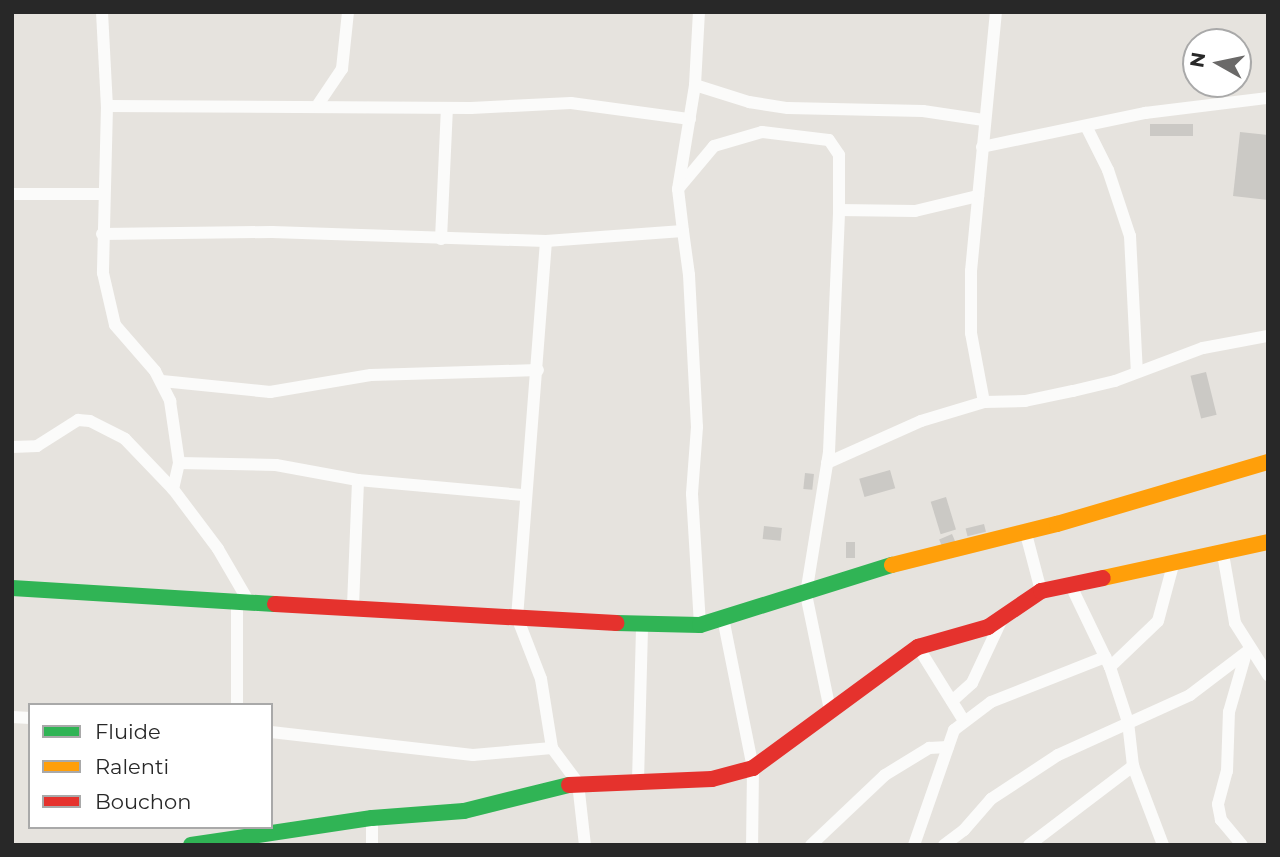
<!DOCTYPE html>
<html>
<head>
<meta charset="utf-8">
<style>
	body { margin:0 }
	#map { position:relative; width:1280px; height:857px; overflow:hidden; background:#e6e3de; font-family:Montserrat,sans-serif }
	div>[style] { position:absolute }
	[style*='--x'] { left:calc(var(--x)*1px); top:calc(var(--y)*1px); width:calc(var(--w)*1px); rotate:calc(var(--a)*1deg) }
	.building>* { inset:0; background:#cbc9c5; transform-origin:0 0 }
	.street>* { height:12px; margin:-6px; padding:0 6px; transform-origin:6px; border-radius:6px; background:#fbfbfa }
	.fast>* { height:16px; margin:-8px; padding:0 8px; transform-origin:8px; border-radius:8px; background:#30b455 }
	.slow>* { height:16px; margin:-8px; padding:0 8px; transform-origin:8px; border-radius:8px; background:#ff9f0a }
	.jam>* { height:16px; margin:-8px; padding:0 8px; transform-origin:8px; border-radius:8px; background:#e5322d }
	span { translate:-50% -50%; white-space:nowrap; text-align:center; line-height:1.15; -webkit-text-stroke:5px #fff; paint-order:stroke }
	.frame { position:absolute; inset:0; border:14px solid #282828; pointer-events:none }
	.legend { position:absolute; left:28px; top:703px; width:245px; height:126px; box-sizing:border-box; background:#fff; border:2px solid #a9a9a9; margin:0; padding:9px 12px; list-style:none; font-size:21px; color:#282828 }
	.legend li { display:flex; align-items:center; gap:14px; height:35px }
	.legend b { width:35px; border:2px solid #a9a9a9 }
	.north { position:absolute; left:1182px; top:28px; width:70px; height:70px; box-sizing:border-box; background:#fff; border:2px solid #a9a9a9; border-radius:50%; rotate:279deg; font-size:19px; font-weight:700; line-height:28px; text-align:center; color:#282828 }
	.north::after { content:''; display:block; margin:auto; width:24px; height:32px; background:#6a6968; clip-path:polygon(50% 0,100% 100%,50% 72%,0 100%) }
</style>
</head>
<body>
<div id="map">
	<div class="building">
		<div style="left:1193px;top:124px;width:12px;height:43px;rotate:90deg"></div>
		<div style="clip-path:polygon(1240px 132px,1268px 135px,1268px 200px,1233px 196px)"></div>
		<div style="left:1206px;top:372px;width:44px;height:16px;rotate:76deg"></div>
		<div style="left:890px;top:470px;width:19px;height:32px;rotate:74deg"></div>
		<div style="left:805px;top:473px;width:9px;height:16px;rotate:6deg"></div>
		<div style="left:946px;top:497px;width:34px;height:16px;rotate:73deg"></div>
		<div style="left:984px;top:524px;width:8px;height:19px;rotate:76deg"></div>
		<div style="left:764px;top:526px;width:18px;height:13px;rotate:6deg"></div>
		<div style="left:952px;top:534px;width:8px;height:14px;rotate:67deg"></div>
		<div style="left:846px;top:542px;width:9px;height:16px"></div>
	</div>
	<div class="street">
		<div style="--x:102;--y:12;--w:94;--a:87"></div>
		<div style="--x:107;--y:106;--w:167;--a:91.4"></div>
		<div style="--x:103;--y:273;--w:53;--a:77"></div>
		<div style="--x:115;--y:325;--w:61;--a:49"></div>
		<div style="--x:155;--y:371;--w:34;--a:63"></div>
		<div style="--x:170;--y:401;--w:63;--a:81.7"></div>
		<div style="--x:179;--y:463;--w:27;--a:103"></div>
		<div style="--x:695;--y:85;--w:57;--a:17.5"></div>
		<div style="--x:749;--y:102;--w:39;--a:9"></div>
		<div style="--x:788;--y:108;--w:135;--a:1.3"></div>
		<div style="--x:923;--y:111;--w:61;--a:8.5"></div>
		<div style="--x:107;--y:106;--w:364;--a:0.3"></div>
		<div style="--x:471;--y:108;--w:100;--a:-2.9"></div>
		<div style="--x:571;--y:103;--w:120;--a:7.7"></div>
		<div style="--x:317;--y:106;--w:45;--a:-56"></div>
		<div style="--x:342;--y:69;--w:57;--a:-84"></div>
		<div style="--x:1086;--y:126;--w:49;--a:63.4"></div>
		<div style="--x:1108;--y:170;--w:70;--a:71.6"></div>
		<div style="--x:1130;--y:236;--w:136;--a:87.1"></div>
		<div style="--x:982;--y:147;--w:167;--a:-11.8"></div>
		<div style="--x:1145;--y:113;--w:124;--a:-7"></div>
		<div style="--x:678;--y:189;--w:56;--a:-50.1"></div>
		<div style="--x:714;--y:146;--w:50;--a:-16.3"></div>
		<div style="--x:762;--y:132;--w:67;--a:6.8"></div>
		<div style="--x:829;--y:140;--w:18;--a:56"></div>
		<div style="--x:839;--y:155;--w:55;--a:90"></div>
		<div style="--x:839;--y:210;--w:76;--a:0.8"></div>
		<div style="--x:915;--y:211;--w:65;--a:-13.4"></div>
		<div style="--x:12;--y:194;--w:90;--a:0"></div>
		<div style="--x:683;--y:231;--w:44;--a:82.2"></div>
		<div style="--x:689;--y:275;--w:152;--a:87"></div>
		<div style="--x:697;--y:427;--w:67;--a:94.3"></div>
		<div style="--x:692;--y:494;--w:131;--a:86.5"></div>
		<div style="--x:102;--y:234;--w:170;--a:-0.7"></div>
		<div style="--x:272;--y:232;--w:274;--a:1.9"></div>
		<div style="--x:546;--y:241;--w:137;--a:-4.2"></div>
		<div style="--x:683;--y:231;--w:42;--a:-96.8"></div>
		<div style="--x:678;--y:189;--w:105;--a:-80.7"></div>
		<div style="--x:695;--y:85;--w:73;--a:-86.9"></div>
		<div style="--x:441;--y:239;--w:131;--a:-87.4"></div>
		<div style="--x:546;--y:241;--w:377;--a:94.4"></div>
		<div style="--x:517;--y:617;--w:66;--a:68.8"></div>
		<div style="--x:541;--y:679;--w:70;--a:80.9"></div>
		<div style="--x:552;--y:748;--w:44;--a:53.4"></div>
		<div style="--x:578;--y:783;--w:62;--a:83.6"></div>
		<div style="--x:162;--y:381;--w:109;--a:5.8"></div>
		<div style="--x:270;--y:392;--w:102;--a:-9.6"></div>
		<div style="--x:371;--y:375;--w:167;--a:-1.7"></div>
		<div style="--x:984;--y:402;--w:70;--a:-100.7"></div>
		<div style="--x:971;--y:333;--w:62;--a:-90"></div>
		<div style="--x:971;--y:271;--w:260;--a:-84.5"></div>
		<div style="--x:12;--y:447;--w:25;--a:-2"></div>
		<div style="--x:37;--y:446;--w:49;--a:-32.4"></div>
		<div style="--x:78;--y:420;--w:12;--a:5"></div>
		<div style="--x:90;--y:421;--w:39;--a:27"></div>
		<div style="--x:125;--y:439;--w:69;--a:46.2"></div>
		<div style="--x:173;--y:489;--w:75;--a:53.1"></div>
		<div style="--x:218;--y:549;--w:61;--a:59.7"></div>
		<div style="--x:179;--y:463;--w:97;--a:1.2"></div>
		<div style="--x:276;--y:465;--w:83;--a:10.4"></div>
		<div style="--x:827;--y:463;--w:103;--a:-24.1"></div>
		<div style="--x:921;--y:421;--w:66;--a:-16.8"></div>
		<div style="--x:984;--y:402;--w:41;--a:-1.4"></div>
		<div style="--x:1025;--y:401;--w:49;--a:-11.8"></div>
		<div style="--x:1073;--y:391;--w:43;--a:-13.4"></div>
		<div style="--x:1115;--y:381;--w:94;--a:-20.6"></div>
		<div style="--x:1203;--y:348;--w:66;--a:-10.5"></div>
		<div style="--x:1025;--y:530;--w:63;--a:75.3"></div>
		<div style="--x:1223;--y:554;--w:70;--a:80.1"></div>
		<div style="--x:1235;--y:623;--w:62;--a:57.6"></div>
		<div style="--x:1071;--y:586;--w:90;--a:64.3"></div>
		<div style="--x:1110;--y:667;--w:58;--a:71.9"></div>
		<div style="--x:1128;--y:722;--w:44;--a:83.5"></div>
		<div style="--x:1133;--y:766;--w:85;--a:69.2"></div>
		<div style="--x:237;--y:602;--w:103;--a:90"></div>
		<div style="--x:353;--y:606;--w:126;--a:-87.7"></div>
		<div style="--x:358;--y:480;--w:167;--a:5.2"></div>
		<div style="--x:723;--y:618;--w:153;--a:78.7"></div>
		<div style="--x:753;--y:768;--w:77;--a:90.7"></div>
		<div style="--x:918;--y:647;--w:87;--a:58.1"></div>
		<div style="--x:1110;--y:667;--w:66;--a:-43.8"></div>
		<div style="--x:1158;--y:621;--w:58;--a:-75"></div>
		<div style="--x:952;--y:701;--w:27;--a:-42"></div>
		<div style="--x:972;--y:683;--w:71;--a:-64.9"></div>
		<div style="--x:830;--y:710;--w:118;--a:-101.7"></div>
		<div style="--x:806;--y:594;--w:144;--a:-80.8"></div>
		<div style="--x:829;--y:452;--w:242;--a:-87.6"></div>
		<div style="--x:12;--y:717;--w:18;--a:3"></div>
		<div style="--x:271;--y:732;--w:203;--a:6.5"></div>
		<div style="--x:473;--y:755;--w:79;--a:-5.1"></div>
		<div style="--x:638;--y:781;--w:156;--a:-88.5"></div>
		<div style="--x:372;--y:845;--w:27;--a:-90"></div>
		<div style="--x:811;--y:845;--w:102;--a:-43.4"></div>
		<div style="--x:885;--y:775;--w:52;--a:-31.5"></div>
		<div style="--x:929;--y:748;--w:19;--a:-3"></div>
		<div style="--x:914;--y:845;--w:122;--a:-70.8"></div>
		<div style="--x:954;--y:730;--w:46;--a:-37.1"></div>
		<div style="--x:991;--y:702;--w:123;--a:-21.5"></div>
		<div style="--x:944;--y:845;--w:25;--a:-37"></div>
		<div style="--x:964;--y:830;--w:41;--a:-48.9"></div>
		<div style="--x:991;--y:799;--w:80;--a:-33.3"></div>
		<div style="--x:1058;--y:755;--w:145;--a:-24.4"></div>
		<div style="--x:1190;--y:695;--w:74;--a:-37.3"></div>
		<div style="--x:1029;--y:845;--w:131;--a:-37.2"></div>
		<div style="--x:1242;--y:845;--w:33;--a:-130"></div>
		<div style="--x:1221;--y:820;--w:16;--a:-101"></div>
		<div style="--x:1218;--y:804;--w:34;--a:-75"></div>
		<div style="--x:1227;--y:771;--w:59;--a:-88.1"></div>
		<div style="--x:1229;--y:712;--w:61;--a:-73.9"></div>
	</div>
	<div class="fast">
		<div style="--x:12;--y:588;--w:263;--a:3.5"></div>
		<div style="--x:616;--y:623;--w:84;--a:1.4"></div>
		<div style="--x:700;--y:625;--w:201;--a:-17.4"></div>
		<div style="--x:191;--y:845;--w:183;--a:-8.5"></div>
		<div style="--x:372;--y:818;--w:92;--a:-4.4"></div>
		<div style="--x:464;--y:811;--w:108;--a:-13.9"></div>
	</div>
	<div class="slow">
		<div style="--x:892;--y:565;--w:170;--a:-14"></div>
		<div style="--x:1057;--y:524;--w:220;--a:-16.4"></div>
		<div style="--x:1103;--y:578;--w:169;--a:-12.3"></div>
	</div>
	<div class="jam">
		<div style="--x:275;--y:604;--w:342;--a:3.2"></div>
		<div style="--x:569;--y:785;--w:143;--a:-2.4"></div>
		<div style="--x:712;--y:779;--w:42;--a:-15"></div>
		<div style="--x:753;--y:768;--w:205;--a:-36.3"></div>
		<div style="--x:918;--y:647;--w:73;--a:-15.9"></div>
		<div style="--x:988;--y:627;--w:64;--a:-34.2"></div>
		<div style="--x:1041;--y:591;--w:63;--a:-11.8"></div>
	</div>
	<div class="frame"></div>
	<ul class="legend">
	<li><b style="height:9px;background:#30b455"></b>Fluide</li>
	<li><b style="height:9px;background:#ff9f0a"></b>Ralenti</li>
	<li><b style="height:9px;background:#e5322d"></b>Bouchon</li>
	</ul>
	<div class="north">N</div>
</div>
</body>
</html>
